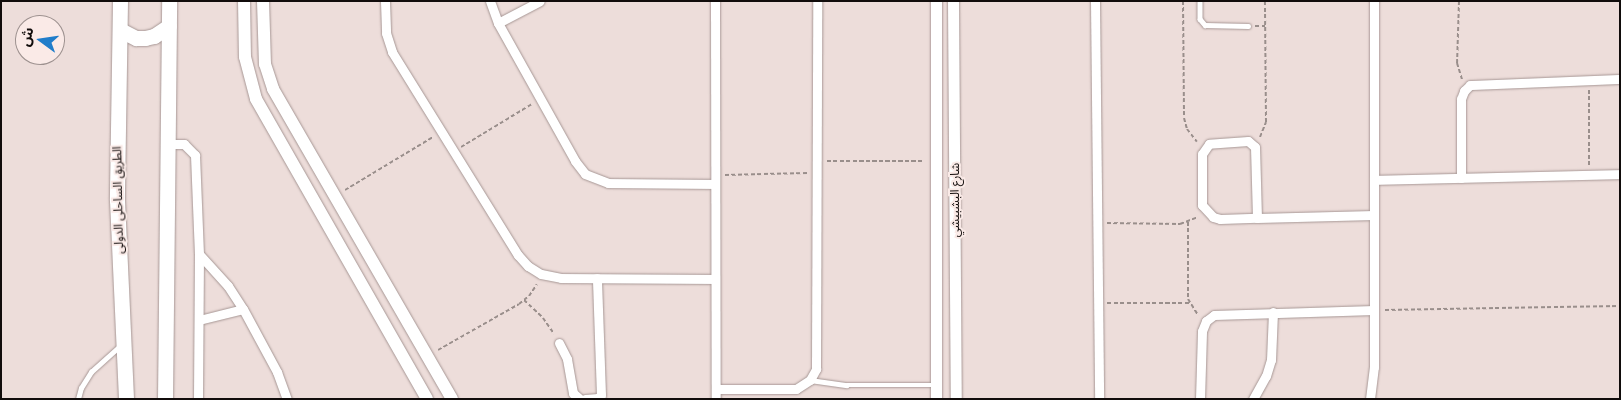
<!DOCTYPE html>
<html>
<head>
<meta charset="utf-8">
<style>
	body { margin:0 }
	#map { position:relative; width:1621px; height:400px; overflow:hidden; background:#edddda; font-family:Poppins,"Noto Sans Arabic",sans-serif }
	div>[style] { position:absolute }
	[style*='--x'] { left:calc(var(--x)*1px); top:calc(var(--y)*1px); width:calc(var(--w)*1px); rotate:calc(var(--a)*1deg) }
	.path>* { height:2px; margin-top:-1px; transform-origin:0; background:repeating-linear-gradient(90deg,#998e8b 0 4px,transparent 0 6.5px) }
	.roads { filter:drop-shadow(0 0 1px #a79795) drop-shadow(0 0 1px #a79795) }
	.service>* { height:4.5px; margin:-2.25px; padding:0 2.25px; transform-origin:2.25px; border-radius:2.25px; background:#fff }
	.minor>* { height:9px; margin:-4.5px; padding:0 4.5px; transform-origin:4.5px; border-radius:4.5px; background:#fff }
	.tertiary>* { height:11px; margin:-5.5px; padding:0 5.5px; transform-origin:5.5px; border-radius:5.5px; background:#fff }
	.secondary>* { height:12px; margin:-6px; padding:0 6px; transform-origin:6px; border-radius:6px; background:#fff }
	.trunk>* { height:15px; margin:-7.5px; padding:0 7.5px; transform-origin:7.5px; border-radius:7.5px; background:#fff }
	span { translate:-50% -50%; white-space:nowrap; text-align:center; line-height:1.15; -webkit-text-stroke:4px #faeae7; paint-order:stroke }
	.street-label { font-size:12px; color:#110c0b }
	.frame { position:absolute; inset:0; border:2px solid #110c0b; pointer-events:none }
	.north { position:absolute; left:15px; top:15px; width:50px; height:50px; box-sizing:border-box; background:#faeae7; border:1px solid #9d918f; border-radius:50%; rotate:284deg; font-size:14px; font-weight:700; line-height:20px; text-align:center; color:#110c0b }
	.north::after { content:''; display:block; margin:auto; width:18px; height:22px; background:#207dca; clip-path:polygon(50% 0,100% 100%,50% 72%,0 100%) }
</style>
</head>
<body>
<div id="map">
	<div class="path">
		<div style="--x:1183;--y:1;--w:117;--a:89.5"></div>
		<div style="--x:1184;--y:118;--w:11;--a:75"></div>
		<div style="--x:1187;--y:129;--w:16;--a:52"></div>
		<div style="--x:1459;--y:1;--w:62;--a:91.8"></div>
		<div style="--x:1457;--y:63;--w:17;--a:73"></div>
		<div style="--x:1255;--y:26;--w:10;--a:0"></div>
		<div style="--x:1260;--y:137;--w:16;--a:-68"></div>
		<div style="--x:1266;--y:122;--w:121;--a:-90.5"></div>
		<div style="--x:461;--y:147;--w:83;--a:-31.2"></div>
		<div style="--x:827;--y:161;--w:97;--a:0"></div>
		<div style="--x:1589;--y:165;--w:76;--a:-90"></div>
		<div style="--x:725;--y:175;--w:83;--a:-1.4"></div>
		<div style="--x:345;--y:190;--w:103;--a:-31.1"></div>
		<div style="--x:1188;--y:222;--w:77;--a:90"></div>
		<div style="--x:1188;--y:299;--w:19;--a:58"></div>
		<div style="--x:1107;--y:223;--w:73;--a:0.8"></div>
		<div style="--x:1180;--y:224;--w:19;--a:-21"></div>
		<div style="--x:524;--y:300;--w:26;--a:43"></div>
		<div style="--x:543;--y:318;--w:19;--a:55"></div>
		<div style="--x:1107;--y:303;--w:83;--a:0"></div>
		<div style="--x:1385;--y:310;--w:235;--a:-1"></div>
		<div style="--x:438;--y:350;--w:93;--a:-29.6"></div>
		<div style="--x:519;--y:304;--w:13;--a:-39"></div>
		<div style="--x:529;--y:296;--w:14;--a:-56"></div>
	</div>
	<div class="roads">
		<div class="service">
			<div style="--x:1200;--y:1;--w:18;--a:90"></div>
			<div style="--x:1200;--y:19;--w:8;--a:50"></div>
			<div style="--x:1205;--y:25;--w:43;--a:1.3"></div>
			<div style="--x:810;--y:380;--w:37;--a:8"></div>
			<div style="--x:847;--y:385;--w:89;--a:0"></div>
			<div style="--x:78;--y:399;--w:11;--a:-75"></div>
			<div style="--x:81;--y:388;--w:19;--a:-58"></div>
			<div style="--x:91;--y:372;--w:39;--a:-42"></div>
		</div>
		<div class="minor">
			<div style="--x:385;--y:1;--w:32;--a:88"></div>
			<div style="--x:386;--y:33;--w:20;--a:72"></div>
			<div style="--x:392;--y:52;--w:239;--a:58.2"></div>
			<div style="--x:518;--y:255;--w:15;--a:48"></div>
			<div style="--x:528;--y:266;--w:15;--a:32"></div>
			<div style="--x:541;--y:274;--w:20;--a:11"></div>
			<div style="--x:561;--y:278;--w:154;--a:0.4"></div>
			<div style="--x:490;--y:1;--w:23;--a:70"></div>
			<div style="--x:498;--y:23;--w:158;--a:60.8"></div>
			<div style="--x:575;--y:161;--w:16;--a:52"></div>
			<div style="--x:585;--y:174;--w:25;--a:21"></div>
			<div style="--x:608;--y:183;--w:107;--a:0.5"></div>
			<div style="--x:715;--y:1;--w:398;--a:89.9"></div>
			<div style="--x:1095;--y:1;--w:398;--a:89.4"></div>
			<div style="--x:498;--y:23;--w:47;--a:-27.6"></div>
			<div style="--x:168;--y:144;--w:16;--a:0"></div>
			<div style="--x:184;--y:144;--w:16;--a:45"></div>
			<div style="--x:195;--y:155;--w:99;--a:87.7"></div>
			<div style="--x:199;--y:254;--w:145;--a:90.4"></div>
			<div style="--x:1461;--y:178;--w:79;--a:-90"></div>
			<div style="--x:1461;--y:99;--w:9;--a:-69"></div>
			<div style="--x:1464;--y:91;--w:8;--a:-45"></div>
			<div style="--x:1470;--y:85;--w:150;--a:-2.3"></div>
			<div style="--x:1374;--y:180;--w:246;--a:-1.4"></div>
			<div style="--x:1257;--y:218;--w:71;--a:-91.6"></div>
			<div style="--x:1255;--y:147;--w:9;--a:-139"></div>
			<div style="--x:1248;--y:141;--w:39;--a:176"></div>
			<div style="--x:1209;--y:144;--w:12;--a:125"></div>
			<div style="--x:1202;--y:154;--w:51;--a:90"></div>
			<div style="--x:1202;--y:205;--w:16;--a:47"></div>
			<div style="--x:1213;--y:217;--w:7;--a:16"></div>
			<div style="--x:1220;--y:219;--w:37;--a:-2"></div>
			<div style="--x:1257;--y:218;--w:117;--a:-1.5"></div>
			<div style="--x:199;--y:254;--w:43;--a:47.8"></div>
			<div style="--x:228;--y:286;--w:27;--a:57"></div>
			<div style="--x:243;--y:309;--w:72;--a:61.6"></div>
			<div style="--x:277;--y:372;--w:29;--a:70"></div>
			<div style="--x:199;--y:320;--w:45;--a:-14"></div>
			<div style="--x:559;--y:343;--w:18;--a:63"></div>
			<div style="--x:567;--y:359;--w:35;--a:80"></div>
			<div style="--x:573;--y:393;--w:9;--a:41"></div>
			<div style="--x:716;--y:389;--w:80;--a:0"></div>
			<div style="--x:796;--y:389;--w:17;--a:-33"></div>
			<div style="--x:810;--y:380;--w:13;--a:-61"></div>
			<div style="--x:816;--y:369;--w:368;--a:-89.8"></div>
			<div style="--x:585;--y:399;--w:13;--a:-4"></div>
			<div style="--x:598;--y:398;--w:4;--a:-45"></div>
			<div style="--x:601;--y:395;--w:117;--a:-92"></div>
			<div style="--x:1200;--y:399;--w:68;--a:-88.3"></div>
			<div style="--x:1202;--y:331;--w:11;--a:-68"></div>
			<div style="--x:1206;--y:321;--w:10;--a:-37"></div>
			<div style="--x:1214;--y:315;--w:160;--a:-1.8"></div>
			<div style="--x:1253;--y:399;--w:26;--a:-61"></div>
			<div style="--x:1266;--y:376;--w:17;--a:-73"></div>
			<div style="--x:1271;--y:360;--w:48;--a:-87.6"></div>
			<div style="--x:1370;--y:399;--w:32;--a:-83"></div>
			<div style="--x:1374;--y:367;--w:366;--a:-90"></div>
		</div>
		<div class="tertiary">
			<div style="--x:936;--y:1;--w:398;--a:90"></div>
			<div style="--x:953;--y:1;--w:398;--a:89.6"></div>
		</div>
		<div class="secondary">
			<div style="--x:244;--y:1;--w:56;--a:89"></div>
			<div style="--x:245;--y:57;--w:43;--a:75.3"></div>
			<div style="--x:256;--y:99;--w:345;--a:60.3"></div>
			<div style="--x:263;--y:1;--w:63;--a:88.2"></div>
			<div style="--x:265;--y:64;--w:26;--a:72"></div>
			<div style="--x:273;--y:89;--w:358;--a:60"></div>
		</div>
		<div class="trunk">
			<div style="--x:120;--y:1;--w:199;--a:90.9"></div>
			<div style="--x:117;--y:200;--w:199;--a:87.4"></div>
			<div style="--x:120;--y:30;--w:18;--a:27"></div>
			<div style="--x:136;--y:38;--w:9;--a:0"></div>
			<div style="--x:145;--y:38;--w:9;--a:-13"></div>
			<div style="--x:154;--y:36;--w:18;--a:-34"></div>
			<div style="--x:165;--y:399;--w:398;--a:-89.4"></div>
		</div>
	</div>
	<div class="street-label">
		<span style="left:118px;top:200px;rotate:-91deg">الطريق الساحلى الدولى</span>
		<span style="left:955px;top:200px;rotate:-90deg">شارع البشبيشي</span>
	</div>
	<div class="frame"></div>
	<div class="north">ش</div>
</div>
</body>
</html>
